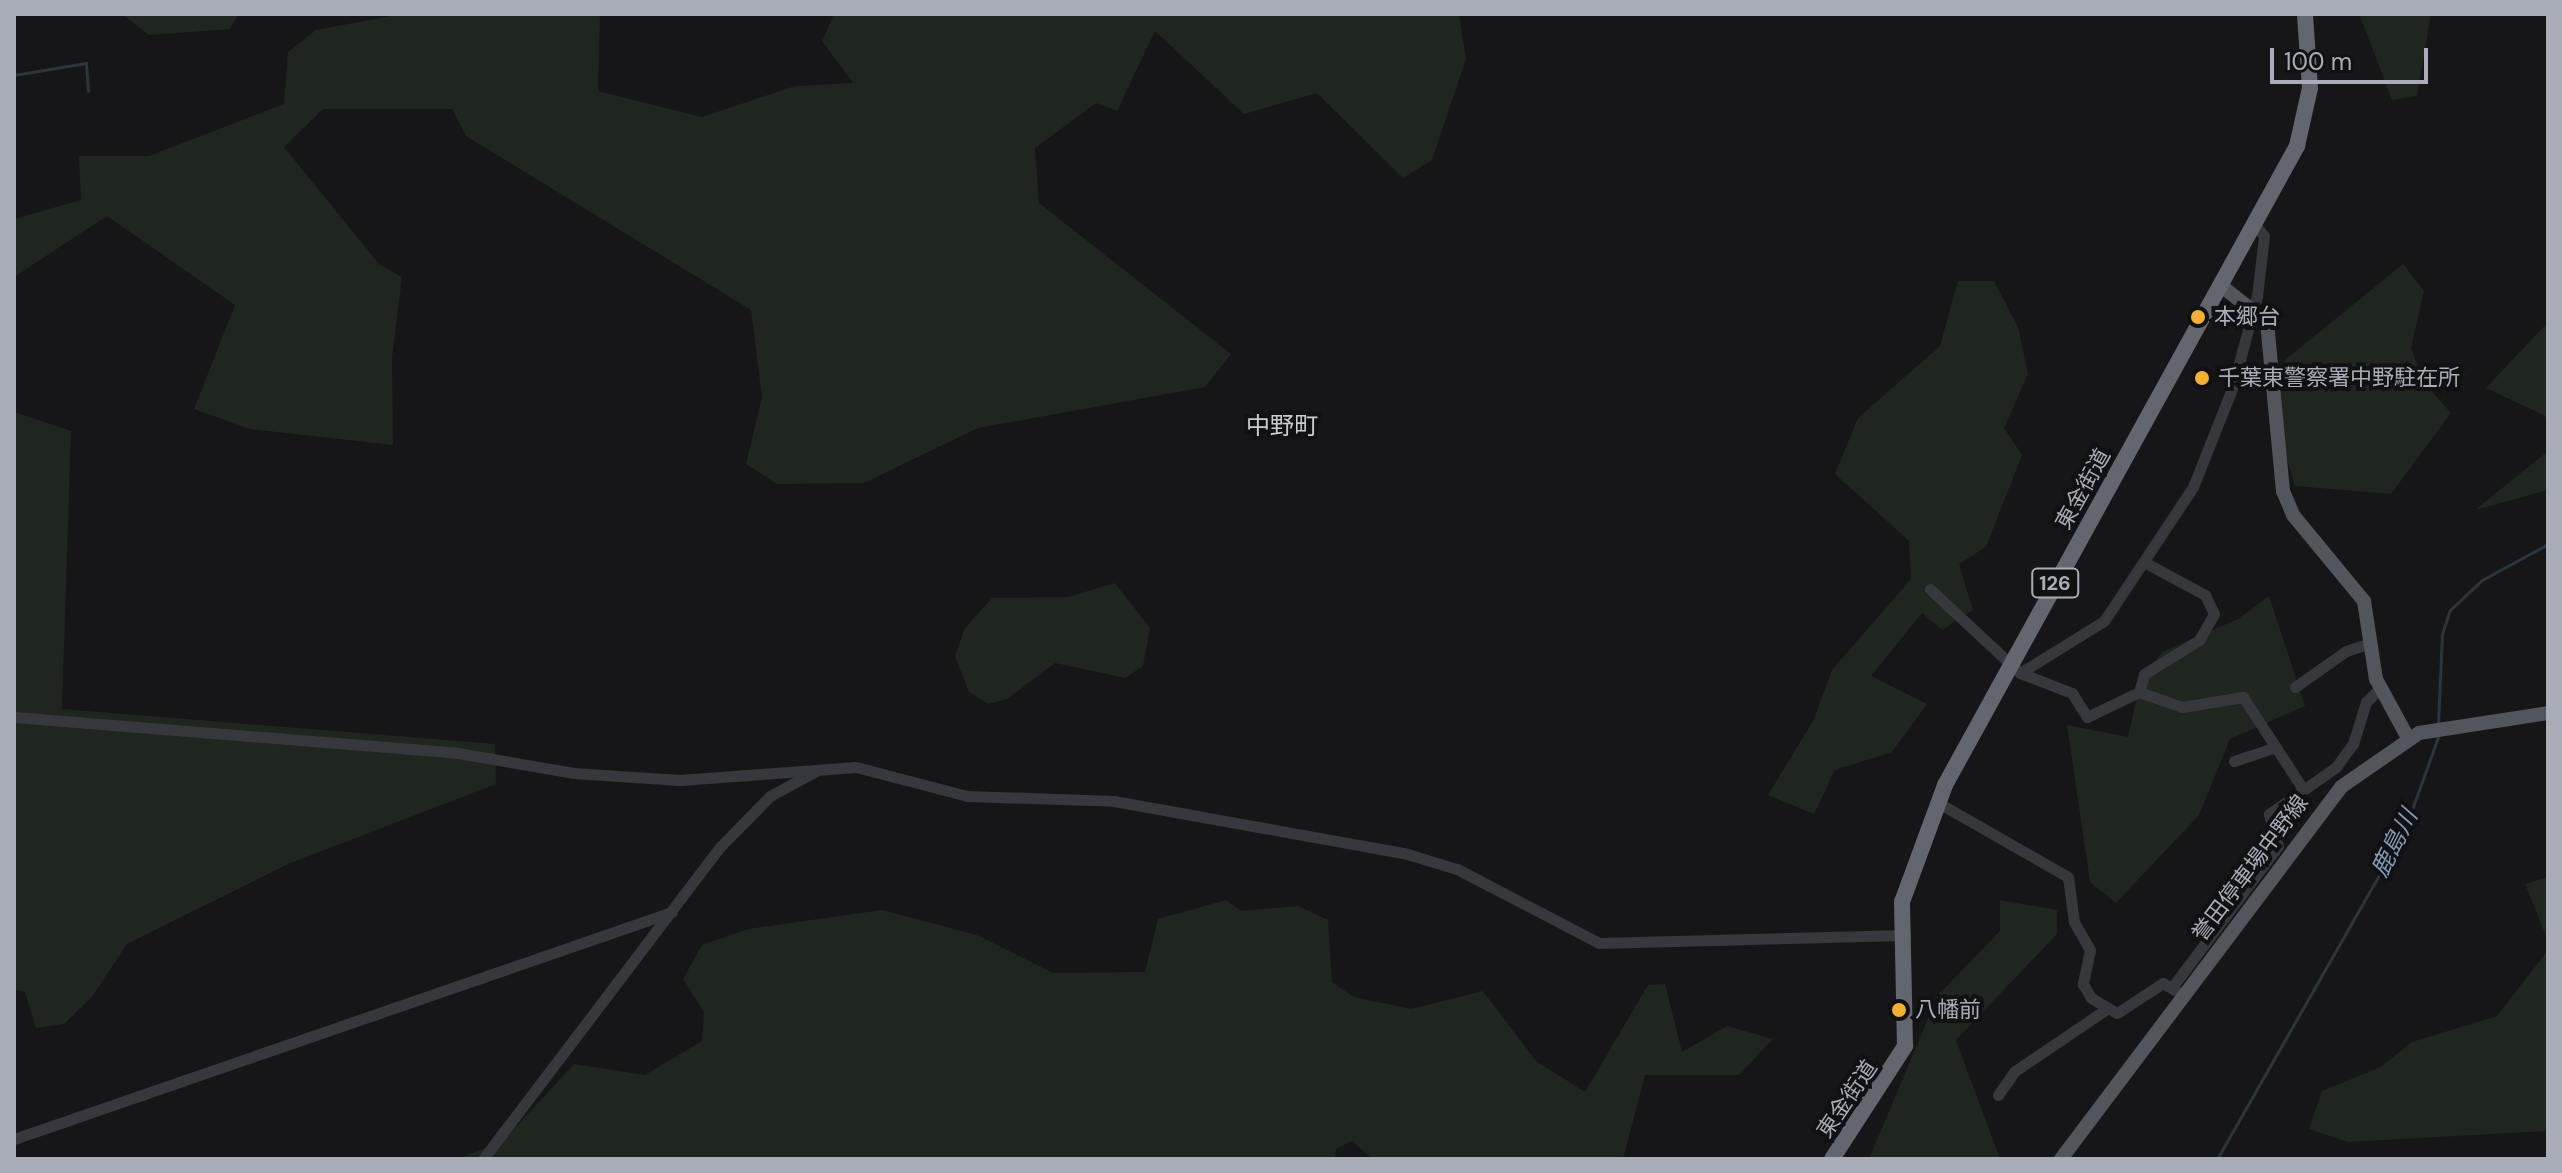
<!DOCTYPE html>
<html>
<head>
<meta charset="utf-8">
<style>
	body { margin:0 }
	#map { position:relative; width:2562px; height:1173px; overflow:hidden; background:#161618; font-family:"DM Sans","Noto Sans JP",sans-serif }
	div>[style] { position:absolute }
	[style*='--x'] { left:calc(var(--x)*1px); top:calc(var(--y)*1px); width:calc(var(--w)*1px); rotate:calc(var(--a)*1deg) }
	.green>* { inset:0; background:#1e261f }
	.stream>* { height:3px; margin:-1.5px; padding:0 1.5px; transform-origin:1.5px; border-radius:1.5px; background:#2c353c }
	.minor>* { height:11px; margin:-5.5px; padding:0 5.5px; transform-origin:5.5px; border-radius:5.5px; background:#37383d }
	.major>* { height:14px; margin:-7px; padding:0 7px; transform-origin:7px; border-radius:7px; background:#53555c }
	.highway>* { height:16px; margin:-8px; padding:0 8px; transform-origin:8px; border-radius:8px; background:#63666e }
	.dots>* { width:22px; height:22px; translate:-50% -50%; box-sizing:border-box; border:4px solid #111113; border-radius:50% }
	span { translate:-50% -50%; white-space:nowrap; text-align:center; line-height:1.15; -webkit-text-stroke:8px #111113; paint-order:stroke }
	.shield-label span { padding:2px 6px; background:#111113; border:2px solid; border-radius:6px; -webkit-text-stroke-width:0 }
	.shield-label { font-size:20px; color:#a8adb8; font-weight:700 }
	.poi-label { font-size:22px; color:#a8adb8 }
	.left { translate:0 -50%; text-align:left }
	.street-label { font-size:22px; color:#a8adb8 }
	.neighbourhood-label { font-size:24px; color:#c9ccd4 }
	.water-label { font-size:24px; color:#7f9bb3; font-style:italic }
	.frame { position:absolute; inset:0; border:16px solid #a8adb8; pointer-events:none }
	.scale { position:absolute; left:2270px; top:48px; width:158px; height:36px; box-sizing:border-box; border:4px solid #a8adb8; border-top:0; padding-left:10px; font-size:24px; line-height:28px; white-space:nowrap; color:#a8adb8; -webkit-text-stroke:6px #111113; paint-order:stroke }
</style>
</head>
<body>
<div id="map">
	<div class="green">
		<div style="clip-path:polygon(122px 14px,238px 14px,230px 29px,149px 35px)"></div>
		<div style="clip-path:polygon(402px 14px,600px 14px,598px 91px,702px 117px,795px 86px,853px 83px,822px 41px,834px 14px,1459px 14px,1466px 59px,1432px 160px,1403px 178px,1317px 93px,1244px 114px,1155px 31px,1117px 111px,1096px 103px,1035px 148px,1039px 203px,1231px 354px,1205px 387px,978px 428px,864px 483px,777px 484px,746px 464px,762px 397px,751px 310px,466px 136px,452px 109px,323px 109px,284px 147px,379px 264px,402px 277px,392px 358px,393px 445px,250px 429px,194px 409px,235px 305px,107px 216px,14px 277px,14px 219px,81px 200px,79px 156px,149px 156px,284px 104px,288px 52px,316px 30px)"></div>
		<div style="clip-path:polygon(2431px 14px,2417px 96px,2392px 100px,2360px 16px)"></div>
		<div style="clip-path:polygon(2403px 264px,2424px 291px,2411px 348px,2425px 384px,2451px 413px,2391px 494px,2295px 486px,2263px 378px)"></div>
		<div style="clip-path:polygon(1958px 281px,1994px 281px,2018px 327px,2028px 374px,2004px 428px,2022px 455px,1986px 547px,1959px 564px,1973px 610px,1942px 630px,1922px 613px,1871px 676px,1927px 704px,1892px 752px,1835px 770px,1814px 814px,1768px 795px,1813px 721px,1832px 670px,1911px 579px,1909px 541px,1835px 474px,1858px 418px,1940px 346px)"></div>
		<div style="clip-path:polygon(2548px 322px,2548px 427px,2545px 416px,2486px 388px)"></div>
		<div style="clip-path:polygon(14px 412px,71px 431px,62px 709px,495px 744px,496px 784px,288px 864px,127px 944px,92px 997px,64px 1024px,36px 1028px,25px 992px,14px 990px)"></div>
		<div style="clip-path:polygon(2548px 451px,2548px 490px,2475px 510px,2517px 476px)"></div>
		<div style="clip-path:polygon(1115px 583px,1150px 628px,1143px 666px,1125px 678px,1055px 663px,1007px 699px,988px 704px,969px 692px,955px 656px,965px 628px,992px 598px,1068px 597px)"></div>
		<div style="clip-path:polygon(2269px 596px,2305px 706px,2230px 739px,2199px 815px,2116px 903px,2090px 882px,2067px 725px,2128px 737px,2140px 684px,2162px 652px,2238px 619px)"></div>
		<div style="clip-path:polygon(2548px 877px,2548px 941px,2525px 884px)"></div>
		<div style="clip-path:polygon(1226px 900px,1241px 911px,1298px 906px,1328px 920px,1332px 982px,1354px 997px,1411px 1009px,1483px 991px,1536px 1061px,1585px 1092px,1648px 985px,1665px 984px,1682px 1052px,1727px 1026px,1773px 1039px,1739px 1075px,1645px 1075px,1623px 1159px,1372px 1159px,1352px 1141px,1336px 1149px,1335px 1159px,457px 1159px,503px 1141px,574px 1064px,645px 1075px,702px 1041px,704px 1012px,683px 979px,702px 945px,748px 929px,882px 910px,977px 935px,1053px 973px,1145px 972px,1158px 919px)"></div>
		<div style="clip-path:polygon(2000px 900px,2057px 910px,2057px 934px,1956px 1040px,2000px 1159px,1869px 1159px,1938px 995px,2000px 931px)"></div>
		<div style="clip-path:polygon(2548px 950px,2548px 1131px,2348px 1142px,2309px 1129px,2322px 1091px,2381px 1067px,2412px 1042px,2497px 1016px)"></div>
	</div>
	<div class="stream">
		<div style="--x:14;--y:75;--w:73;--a:-9.5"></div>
		<div style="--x:86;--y:63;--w:28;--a:86"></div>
		<div style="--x:2438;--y:725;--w:91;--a:-87.5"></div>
		<div style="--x:2442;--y:634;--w:25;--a:-72"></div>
		<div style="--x:2450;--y:610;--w:44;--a:-43.2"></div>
		<div style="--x:2482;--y:580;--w:75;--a:-28.6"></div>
		<div style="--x:2217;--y:1159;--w:380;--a:-60.3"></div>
		<div style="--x:2405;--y:829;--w:98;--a:-70.3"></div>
	</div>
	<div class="minor">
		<div style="--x:1930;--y:589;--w:123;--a:43"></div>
		<div style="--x:2020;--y:673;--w:56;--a:21"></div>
		<div style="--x:2072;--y:693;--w:28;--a:58"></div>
		<div style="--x:2087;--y:717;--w:58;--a:-25.7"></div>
		<div style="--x:2139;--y:692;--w:46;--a:19.2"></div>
		<div style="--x:2182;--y:707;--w:62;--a:-9.3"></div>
		<div style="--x:2243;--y:697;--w:106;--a:56.9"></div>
		<div style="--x:2020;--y:673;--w:99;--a:-31.8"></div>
		<div style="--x:2104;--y:621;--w:161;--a:-56.4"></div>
		<div style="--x:2193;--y:487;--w:109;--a:-68.4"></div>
		<div style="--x:2233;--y:386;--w:93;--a:-75.1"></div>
		<div style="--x:2257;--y:296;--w:60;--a:-83.3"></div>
		<div style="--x:2264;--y:236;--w:11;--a:-128"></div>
		<div style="--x:2295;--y:687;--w:62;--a:-35.2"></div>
		<div style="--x:2346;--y:651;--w:26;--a:-18"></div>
		<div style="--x:2139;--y:692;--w:19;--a:-74"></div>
		<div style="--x:2144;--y:674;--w:65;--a:-31.7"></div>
		<div style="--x:2199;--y:640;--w:30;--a:-60"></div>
		<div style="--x:2214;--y:614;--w:21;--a:-115"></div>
		<div style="--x:2205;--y:595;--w:69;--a:-151.6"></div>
		<div style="--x:14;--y:717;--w:439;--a:4.6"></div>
		<div style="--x:452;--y:752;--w:123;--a:9.8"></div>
		<div style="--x:573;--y:773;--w:107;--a:3.7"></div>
		<div style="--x:680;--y:780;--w:176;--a:-4.2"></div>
		<div style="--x:856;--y:767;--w:115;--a:14.6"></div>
		<div style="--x:967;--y:796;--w:147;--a:1.9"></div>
		<div style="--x:1114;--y:801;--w:295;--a:10.2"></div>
		<div style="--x:1404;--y:853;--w:55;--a:16.8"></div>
		<div style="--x:1457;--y:869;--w:160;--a:27.5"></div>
		<div style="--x:1599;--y:943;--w:306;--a:-1.5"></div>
		<div style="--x:2234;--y:761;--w:44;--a:-18.4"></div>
		<div style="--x:1937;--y:802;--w:151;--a:29.8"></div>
		<div style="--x:2068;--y:877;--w:45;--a:82.4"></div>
		<div style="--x:2074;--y:922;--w:32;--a:60"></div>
		<div style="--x:2090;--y:950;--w:35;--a:102"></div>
		<div style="--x:2083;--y:984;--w:16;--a:60"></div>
		<div style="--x:2091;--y:998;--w:30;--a:30"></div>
		<div style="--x:2117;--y:1013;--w:55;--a:-33.1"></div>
		<div style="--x:2163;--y:983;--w:23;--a:31"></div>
		<div style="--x:2173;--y:986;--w:175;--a:-53.1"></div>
		<div style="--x:2278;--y:846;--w:33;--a:-106"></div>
		<div style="--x:2269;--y:814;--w:82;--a:-35"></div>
		<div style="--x:2336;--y:767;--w:29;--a:-54"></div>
		<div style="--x:2353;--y:744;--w:44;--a:-72.8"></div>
		<div style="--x:2366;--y:702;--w:18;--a:-45"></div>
		<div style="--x:1998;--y:1095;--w:29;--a:-55"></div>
		<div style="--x:2015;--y:1071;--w:112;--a:-34.1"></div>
		<div style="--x:14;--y:1139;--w:696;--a:-19.03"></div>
		<div style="--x:483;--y:1159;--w:393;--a:-52.8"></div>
		<div style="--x:721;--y:846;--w:70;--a:-45.6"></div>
		<div style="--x:770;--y:796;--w:52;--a:-28.5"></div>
	</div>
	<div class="major">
		<div style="--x:2224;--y:288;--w:55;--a:38.3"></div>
		<div style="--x:2267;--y:322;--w:170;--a:84.6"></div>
		<div style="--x:2283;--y:491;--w:26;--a:67"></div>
		<div style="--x:2293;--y:515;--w:112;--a:50.5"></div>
		<div style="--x:2364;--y:601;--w:79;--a:81.3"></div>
		<div style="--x:2376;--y:679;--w:67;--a:61.5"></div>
		<div style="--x:2061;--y:1159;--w:466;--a:-53"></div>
		<div style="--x:2341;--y:787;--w:95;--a:-34.7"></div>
		<div style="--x:2419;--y:733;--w:131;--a:-8.8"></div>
	</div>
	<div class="highway">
		<div style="--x:1832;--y:1159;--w:135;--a:-57.1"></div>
		<div style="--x:1905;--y:1046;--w:144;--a:-91.2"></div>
		<div style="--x:1902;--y:902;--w:125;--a:-69.8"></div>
		<div style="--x:1945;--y:785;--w:730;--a:-61.15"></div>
		<div style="--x:2297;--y:146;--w:59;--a:-77.4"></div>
		<div style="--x:2310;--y:88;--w:74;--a:-93.9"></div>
	</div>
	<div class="dots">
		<div style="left:2198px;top:317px;background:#f2b134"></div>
		<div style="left:2202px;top:378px;background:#f2b134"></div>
		<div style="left:1899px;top:1010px;background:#f2b134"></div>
	</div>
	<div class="shield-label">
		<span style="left:2055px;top:583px">126</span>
	</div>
	<div class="poi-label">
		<span class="left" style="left:2214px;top:317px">本郷台</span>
		<span class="left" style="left:2218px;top:378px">千葉東警察署中野駐在所</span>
		<span class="left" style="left:1915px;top:1010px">八幡前</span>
	</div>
	<div class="street-label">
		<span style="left:2083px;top:489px;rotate:-61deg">東金街道</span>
		<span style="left:2250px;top:868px;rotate:-53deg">誉田停車場中野線</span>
		<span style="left:1847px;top:1099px;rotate:-56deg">東金街道</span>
	</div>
	<div class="neighbourhood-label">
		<span style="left:1282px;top:426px">中野町</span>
	</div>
	<div class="water-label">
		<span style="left:2394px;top:843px;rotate:-63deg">鹿島川</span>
	</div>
	<div class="frame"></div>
	<div class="scale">100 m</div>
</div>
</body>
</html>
